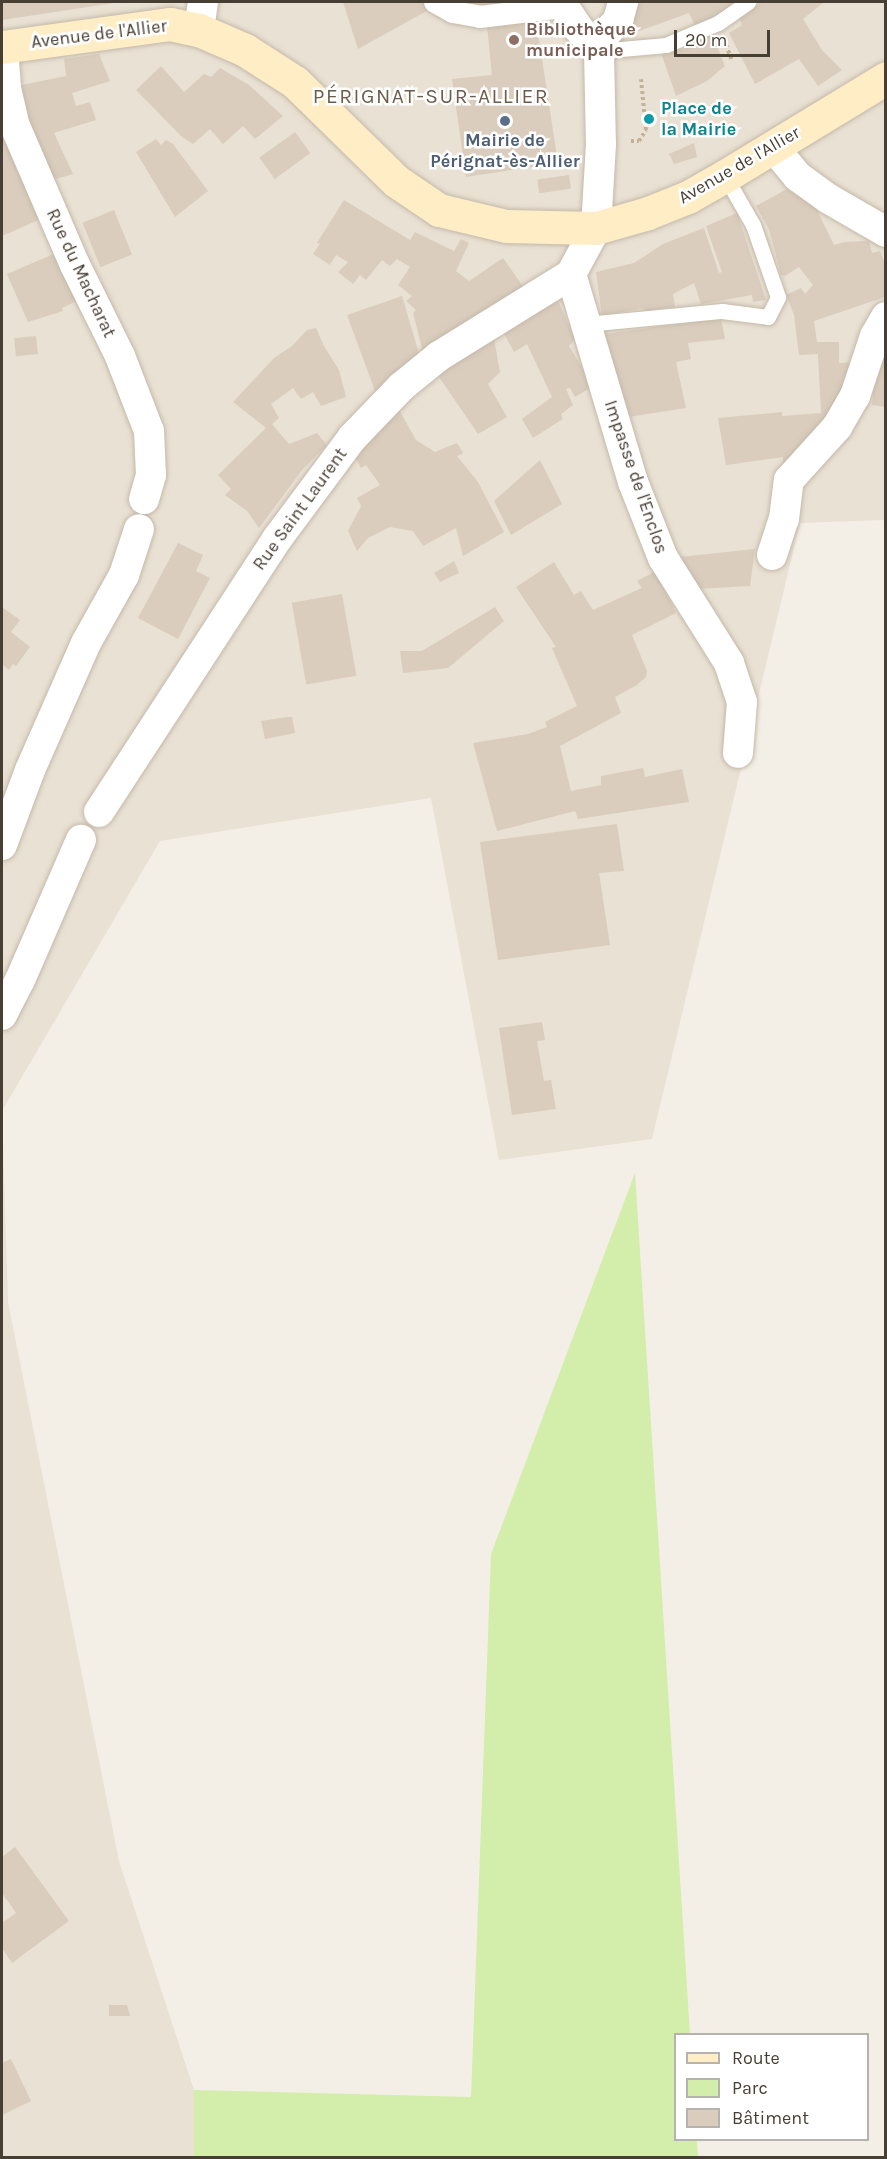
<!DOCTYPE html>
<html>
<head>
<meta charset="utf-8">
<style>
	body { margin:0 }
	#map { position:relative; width:887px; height:2159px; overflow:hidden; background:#f4efe6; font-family:Karla,sans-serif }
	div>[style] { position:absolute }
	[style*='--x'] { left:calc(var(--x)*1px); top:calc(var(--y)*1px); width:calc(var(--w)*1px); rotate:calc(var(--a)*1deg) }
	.residential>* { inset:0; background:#e9e1d3 }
	.green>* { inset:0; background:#d3edaa }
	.building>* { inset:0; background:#dacdbd; transform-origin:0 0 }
	.path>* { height:4px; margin-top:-2px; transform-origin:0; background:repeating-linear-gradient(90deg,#c4b197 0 3px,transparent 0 6px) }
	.roads { filter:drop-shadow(0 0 2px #c4b9aa) drop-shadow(0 0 2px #c4b9aa) }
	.service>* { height:15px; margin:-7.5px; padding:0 7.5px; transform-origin:7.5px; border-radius:7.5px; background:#fff }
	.pedestrian>* { height:22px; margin:-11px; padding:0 11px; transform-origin:11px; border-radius:11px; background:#fff }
	.minor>* { height:30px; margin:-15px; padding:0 15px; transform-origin:15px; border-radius:15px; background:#fff }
	.secondary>* { height:33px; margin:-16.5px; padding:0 16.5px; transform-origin:16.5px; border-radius:16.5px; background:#ffedc5 }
	.dots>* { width:16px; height:16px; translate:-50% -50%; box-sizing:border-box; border:3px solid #fff; border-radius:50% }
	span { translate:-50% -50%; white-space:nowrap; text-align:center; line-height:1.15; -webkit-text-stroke:5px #fff; paint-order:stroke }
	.education-label { font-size:18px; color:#785e54; font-weight:700 }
	.left { translate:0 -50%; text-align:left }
	.street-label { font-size:18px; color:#483f34 }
	.culture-label { font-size:18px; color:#0d838f; font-weight:700 }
	.service-label { font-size:18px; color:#4e5e75; font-weight:700 }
	.quarter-label { font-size:21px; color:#6c5c4a; letter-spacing:1.5px }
	.frame { position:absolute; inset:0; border:3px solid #483f34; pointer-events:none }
	.legend { position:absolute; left:674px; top:2033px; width:195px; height:108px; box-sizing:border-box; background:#fff; border:2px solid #b6b2ae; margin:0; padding:8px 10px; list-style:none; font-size:18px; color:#483f34 }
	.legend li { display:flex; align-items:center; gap:12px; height:30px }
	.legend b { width:30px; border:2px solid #b6b2ae }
	.scale { position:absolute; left:674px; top:30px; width:96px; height:27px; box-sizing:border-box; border:3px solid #483f34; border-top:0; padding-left:8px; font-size:18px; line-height:21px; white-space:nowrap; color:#483f34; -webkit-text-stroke:4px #fff; paint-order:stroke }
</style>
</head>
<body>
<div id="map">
	<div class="residential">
		<div style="clip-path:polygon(2px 2px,885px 2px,885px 520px,800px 523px,652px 1139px,499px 1160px,431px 798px,160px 841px,2px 1111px,8px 1302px,119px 1861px,194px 2090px,194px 2157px,2px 2158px)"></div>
	</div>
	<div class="green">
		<div style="clip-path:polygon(635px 1173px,690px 2034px,676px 2034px,676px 2140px,697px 2140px,698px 2157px,194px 2157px,194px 2090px,471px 2097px,491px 1554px)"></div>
	</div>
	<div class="building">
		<div style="clip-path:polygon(2px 2px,114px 2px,114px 3px,2px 20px)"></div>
		<div style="clip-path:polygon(343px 2px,426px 2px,432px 8px,358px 49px)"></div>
		<div style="clip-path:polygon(450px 2px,532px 2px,487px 8px)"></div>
		<div style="clip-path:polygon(642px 2px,737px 2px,696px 28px,689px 13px,639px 31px,630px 30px,633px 8px)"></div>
		<div style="clip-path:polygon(761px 2px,824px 2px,803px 19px,822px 50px,842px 70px,818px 86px,799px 59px,755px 84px,729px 33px,742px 25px,739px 17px)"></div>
		<div style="clip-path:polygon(536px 20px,558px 163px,466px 177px,452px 79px,492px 75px,487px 26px)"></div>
		<div style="clip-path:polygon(712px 34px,725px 66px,707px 81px,676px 96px,661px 53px,684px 49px)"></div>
		<div style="clip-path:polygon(99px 54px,110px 81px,72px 93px,76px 106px,90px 102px,96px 120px,54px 133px,73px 174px,49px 181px,17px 86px,66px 76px,64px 59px)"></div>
		<div style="clip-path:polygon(161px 66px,184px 92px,204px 74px,211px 77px,220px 68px,249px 85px,283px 116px,255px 139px,243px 126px,223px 144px,210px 129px,193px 144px,182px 137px,136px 90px)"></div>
		<div style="clip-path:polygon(2px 122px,43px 218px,2px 236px)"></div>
		<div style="left:295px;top:132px;width:26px;height:44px;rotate:54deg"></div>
		<div style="clip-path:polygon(156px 139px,161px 145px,166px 140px,173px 144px,208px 191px,175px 217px,136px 152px)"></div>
		<div style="clip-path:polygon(694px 143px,697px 157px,674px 164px,669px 154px)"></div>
		<div style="left:569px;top:175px;width:14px;height:32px;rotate:82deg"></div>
		<div style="clip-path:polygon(787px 189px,816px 208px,834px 245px,845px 242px,869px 241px,872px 253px,880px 251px,885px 263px,885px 297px,814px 321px,817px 342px,839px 342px,839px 363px,859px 362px,835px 412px,783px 468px,783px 457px,726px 465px,718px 418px,782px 412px,782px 416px,821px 413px,818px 354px,799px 355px,794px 315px,786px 295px,801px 288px,805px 294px,813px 285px,799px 267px,785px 276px,781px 275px,769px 229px,756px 206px)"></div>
		<div style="clip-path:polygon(344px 200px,410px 240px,415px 232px,454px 251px,461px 239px,469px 243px,456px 271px,469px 281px,503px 258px,527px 292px,424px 356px,413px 313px,416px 310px,406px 301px,412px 296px,398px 285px,410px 267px,397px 259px,390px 266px,382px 260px,366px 280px,360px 275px,353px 284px,338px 272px,348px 262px,336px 255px,330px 265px,313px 254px,320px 244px,317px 243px)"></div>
		<div style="left:114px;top:210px;width:48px;height:34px;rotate:68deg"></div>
		<div style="clip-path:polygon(737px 213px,766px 300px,753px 302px,752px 295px,701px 304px,694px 283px,673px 294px,675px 307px,646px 311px,642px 308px,602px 316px,596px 272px,634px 263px,663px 244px,704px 228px,719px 273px,722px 272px,706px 226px)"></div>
		<div style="clip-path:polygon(56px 253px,77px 301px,62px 308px,63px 311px,28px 322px,7px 274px)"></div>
		<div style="clip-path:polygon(402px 296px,420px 357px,379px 391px,375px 391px,347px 315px)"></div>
		<div style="clip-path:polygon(558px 301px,575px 339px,569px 346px,586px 374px,590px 388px,575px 397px,570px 388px,566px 389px,573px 405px,561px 414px,563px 419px,533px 438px,522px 419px,552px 397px,527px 344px,514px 352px,503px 332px)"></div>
		<div style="clip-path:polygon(721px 318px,725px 339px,688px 343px,691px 359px,676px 362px,686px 408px,628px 417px,605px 334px)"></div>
		<div style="clip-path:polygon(316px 328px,324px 346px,339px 370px,346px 397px,321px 406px,313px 392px,301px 399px,293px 388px,271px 404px,279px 418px,272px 424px,289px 444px,317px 433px,327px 445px,302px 470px,259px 528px,247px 511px,225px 495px,231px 489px,218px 475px,266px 428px,233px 402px,274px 358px,292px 346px,307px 330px)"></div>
		<div style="left:36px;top:336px;width:18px;height:22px;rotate:84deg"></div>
		<div style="clip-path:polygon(494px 339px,500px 372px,488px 384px,507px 417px,478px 434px,437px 374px,482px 341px)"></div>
		<div style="clip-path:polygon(885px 356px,885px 407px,872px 405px,877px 357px)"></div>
		<div style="clip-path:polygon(398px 408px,416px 440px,435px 452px,457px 443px,463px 453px,457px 456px,478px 482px,504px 532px,463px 556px,456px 528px,423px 546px,413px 531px,390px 527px,368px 538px,357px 551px,348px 531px,361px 506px,357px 498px,380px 485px,366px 465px,361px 468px,351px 449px)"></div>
		<div style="clip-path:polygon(540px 460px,562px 504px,511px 535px,494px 501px)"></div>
		<div style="clip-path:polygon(178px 543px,203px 555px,196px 571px,210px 578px,178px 639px,138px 618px)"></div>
		<div style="clip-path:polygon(755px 549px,750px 586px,696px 589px,679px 557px)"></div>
		<div style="clip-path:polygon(454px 561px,459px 573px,440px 582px,434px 573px)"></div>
		<div style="clip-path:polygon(554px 562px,574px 595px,581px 591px,593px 610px,642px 588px,637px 581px,656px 571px,676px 613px,632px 635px,647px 671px,646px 677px,637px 685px,615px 697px,621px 713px,560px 746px,571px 791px,601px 785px,601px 776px,643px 768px,645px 777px,682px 769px,689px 802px,578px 819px,575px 811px,497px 831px,473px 743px,528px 734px,547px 727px,545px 722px,577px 706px,552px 648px,556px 647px,516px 587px)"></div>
		<div style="left:342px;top:594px;width:83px;height:51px;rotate:80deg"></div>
		<div style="clip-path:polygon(2px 607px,20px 620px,11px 632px,30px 647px,16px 666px,13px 664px,9px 670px,2px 664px)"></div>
		<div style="clip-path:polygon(495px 607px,504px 621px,448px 668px,403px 673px,400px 651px,422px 651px)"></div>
		<div style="clip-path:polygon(287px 717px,292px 717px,295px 733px,265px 739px,261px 721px)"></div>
		<div style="clip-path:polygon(617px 824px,624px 871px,599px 873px,610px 945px,498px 960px,480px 842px)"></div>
		<div style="clip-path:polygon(542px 1022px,545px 1040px,537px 1041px,544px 1081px,551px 1080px,556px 1109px,512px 1115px,499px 1028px)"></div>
		<div style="clip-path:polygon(15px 1847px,69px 1921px,12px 1963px,2px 1948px,2px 1923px,16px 1913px,2px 1893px,2px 1857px)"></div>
		<div style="clip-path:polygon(109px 2005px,127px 2005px,130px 2016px,109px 2016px)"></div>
		<div style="clip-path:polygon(11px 2059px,31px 2101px,2px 2115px,2px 2063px)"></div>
	</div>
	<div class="path">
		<div style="--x:726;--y:45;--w:17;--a:69"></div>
		<div style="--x:631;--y:141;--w:8;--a:0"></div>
		<div style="--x:639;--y:141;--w:13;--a:-58"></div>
		<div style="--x:646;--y:130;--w:51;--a:-95.6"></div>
	</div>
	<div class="roads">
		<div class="service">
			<div style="--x:599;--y:51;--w:67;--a:-5.1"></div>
			<div style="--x:666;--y:45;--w:56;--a:-22.9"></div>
			<div style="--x:718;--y:23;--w:37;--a:-35"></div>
			<div style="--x:586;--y:324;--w:137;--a:-5.5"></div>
			<div style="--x:722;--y:311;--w:46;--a:7.4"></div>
			<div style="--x:768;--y:317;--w:22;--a:-63"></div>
			<div style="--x:778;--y:297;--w:76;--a:-109.1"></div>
			<div style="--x:753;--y:225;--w:56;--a:-119.7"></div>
		</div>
		<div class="pedestrian">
			<div style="--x:435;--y:2;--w:21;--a:29"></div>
			<div style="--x:453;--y:12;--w:27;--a:10"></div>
			<div style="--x:480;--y:17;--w:85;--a:-6.8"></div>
		</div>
		<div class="minor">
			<div style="--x:564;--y:2;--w:5;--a:90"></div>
			<div style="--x:564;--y:7;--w:25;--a:56"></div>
			<div style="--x:578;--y:28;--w:31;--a:48"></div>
			<div style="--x:599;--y:51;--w:93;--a:88.8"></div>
			<div style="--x:601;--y:144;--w:84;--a:93.4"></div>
			<div style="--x:596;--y:228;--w:52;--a:118.5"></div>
			<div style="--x:571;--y:274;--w:217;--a:73.4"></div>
			<div style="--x:633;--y:482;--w:82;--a:68.5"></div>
			<div style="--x:663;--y:558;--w:124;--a:57.8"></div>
			<div style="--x:729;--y:663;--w:41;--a:71.6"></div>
			<div style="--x:742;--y:702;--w:51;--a:94.5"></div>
			<div style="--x:199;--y:30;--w:28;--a:-82"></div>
			<div style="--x:596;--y:44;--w:33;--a:-47"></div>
			<div style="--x:618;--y:20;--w:19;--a:-74"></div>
			<div style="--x:3;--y:47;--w:41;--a:85.8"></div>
			<div style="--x:6;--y:88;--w:39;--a:77"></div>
			<div style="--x:15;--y:126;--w:151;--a:66.7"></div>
			<div style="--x:75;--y:265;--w:102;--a:63.7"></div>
			<div style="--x:120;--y:356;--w:80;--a:68.9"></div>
			<div style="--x:149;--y:431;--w:44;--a:87.4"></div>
			<div style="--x:151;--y:475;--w:25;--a:106"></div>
			<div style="--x:773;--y:147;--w:38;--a:50"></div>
			<div style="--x:797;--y:176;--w:39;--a:36"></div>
			<div style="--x:829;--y:199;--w:66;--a:30.1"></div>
			<div style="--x:772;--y:555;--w:38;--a:-72"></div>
			<div style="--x:784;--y:519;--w:39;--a:-83"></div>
			<div style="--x:789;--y:480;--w:72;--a:-47.8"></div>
			<div style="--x:837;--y:427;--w:36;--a:-60"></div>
			<div style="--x:855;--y:396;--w:63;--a:-71.6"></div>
			<div style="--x:875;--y:336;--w:22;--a:-60"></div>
			<div style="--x:99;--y:812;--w:326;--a:-56.9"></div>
			<div style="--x:277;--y:539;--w:126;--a:-53.4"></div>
			<div style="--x:352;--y:438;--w:71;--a:-46.1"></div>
			<div style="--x:401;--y:387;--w:49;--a:-39.2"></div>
			<div style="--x:439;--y:356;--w:155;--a:-31.8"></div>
			<div style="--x:2;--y:845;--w:80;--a:-69.5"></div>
			<div style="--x:30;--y:770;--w:139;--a:-66.2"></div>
			<div style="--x:86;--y:643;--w:78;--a:-60.8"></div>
			<div style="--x:124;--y:575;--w:48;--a:-71.9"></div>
			<div style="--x:2;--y:1015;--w:39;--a:-63"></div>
			<div style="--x:20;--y:980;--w:153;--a:-66.5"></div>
		</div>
		<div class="secondary">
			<div style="--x:2;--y:47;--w:170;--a:-7.8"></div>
			<div style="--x:170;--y:24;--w:30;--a:12"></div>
			<div style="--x:199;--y:30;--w:50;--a:23.5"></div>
			<div style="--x:245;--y:50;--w:59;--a:32.6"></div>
			<div style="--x:295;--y:82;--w:141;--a:44.4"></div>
			<div style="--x:396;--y:181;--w:52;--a:34"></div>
			<div style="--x:439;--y:210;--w:69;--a:13.4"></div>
			<div style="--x:506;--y:226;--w:90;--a:1.3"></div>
			<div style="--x:596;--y:228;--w:54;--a:-16.1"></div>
			<div style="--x:648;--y:213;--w:43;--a:-21.8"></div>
			<div style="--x:688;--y:197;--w:43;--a:-29.6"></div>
			<div style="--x:725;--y:176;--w:188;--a:-31.3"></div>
		</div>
	</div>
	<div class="dots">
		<div style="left:514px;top:40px;background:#8d6e63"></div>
		<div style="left:649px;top:119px;background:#0f9aa8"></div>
		<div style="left:505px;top:121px;background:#5c6f8a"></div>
	</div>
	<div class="education-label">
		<span class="left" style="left:526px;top:40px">Bibliothèque<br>municipale</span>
	</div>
	<div class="street-label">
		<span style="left:99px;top:34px;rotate:-7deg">Avenue de l'Allier</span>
		<span style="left:739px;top:165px;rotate:-30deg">Avenue de l'Allier</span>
		<span style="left:81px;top:273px;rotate:65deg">Rue du Macharat</span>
		<span style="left:636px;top:477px;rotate:71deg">Impasse de l'Enclos</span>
		<span style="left:300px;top:509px;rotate:-54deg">Rue Saint Laurent</span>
	</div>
	<div class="culture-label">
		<span class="left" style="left:661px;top:119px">Place de<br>la Mairie</span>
	</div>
	<div class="service-label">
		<span style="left:505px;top:151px">Mairie de<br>Pérignat-ès-Allier</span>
	</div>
	<div class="quarter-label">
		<span style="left:431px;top:96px">PÉRIGNAT-SUR-ALLIER</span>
	</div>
	<div class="frame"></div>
	<ul class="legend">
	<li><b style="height:8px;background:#ffedc5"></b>Route</li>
	<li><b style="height:16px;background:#d3edaa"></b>Parc</li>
	<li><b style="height:16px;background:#dacdbd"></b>Bâtiment</li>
	</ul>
	<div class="scale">20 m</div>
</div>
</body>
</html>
